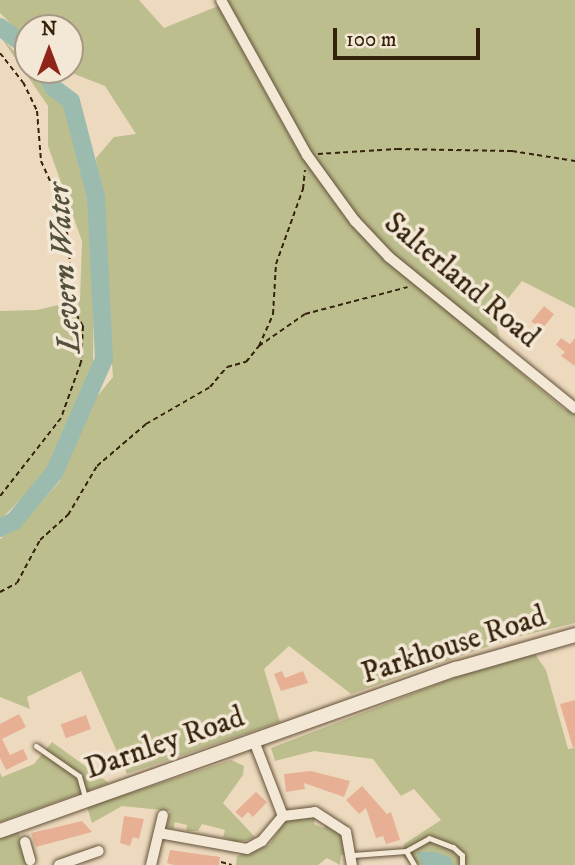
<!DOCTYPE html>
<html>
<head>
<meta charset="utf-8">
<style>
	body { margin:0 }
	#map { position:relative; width:575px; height:865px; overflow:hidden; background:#eddabe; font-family:"IM FELL DW Pica",serif }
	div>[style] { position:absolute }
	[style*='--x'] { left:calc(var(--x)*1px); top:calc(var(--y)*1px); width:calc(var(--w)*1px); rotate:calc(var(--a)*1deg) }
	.green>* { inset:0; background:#bdbe8e }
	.water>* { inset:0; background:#9abbae }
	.river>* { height:18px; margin:-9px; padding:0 9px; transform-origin:9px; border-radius:9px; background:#9abbae }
	.building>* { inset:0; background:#e7b095; transform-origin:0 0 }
	.path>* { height:2px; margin-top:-1px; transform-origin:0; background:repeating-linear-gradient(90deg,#34220b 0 5px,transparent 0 8.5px) }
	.roads { filter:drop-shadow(0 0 2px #625038) drop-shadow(0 0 2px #625038) }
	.lane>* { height:5px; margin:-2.5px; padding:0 2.5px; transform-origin:2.5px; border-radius:2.5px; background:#f3e7d5 }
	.street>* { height:10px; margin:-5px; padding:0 5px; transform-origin:5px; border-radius:5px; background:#f3e7d5 }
	.secondary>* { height:14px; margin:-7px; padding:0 7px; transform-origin:7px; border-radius:7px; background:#f3e7d5 }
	span { translate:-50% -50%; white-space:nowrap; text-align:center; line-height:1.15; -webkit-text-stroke:7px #f3e7d5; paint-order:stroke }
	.street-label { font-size:30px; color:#34220b }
	.water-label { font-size:32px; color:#53503c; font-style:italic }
	.north { position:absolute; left:14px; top:14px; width:70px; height:70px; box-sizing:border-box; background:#f3e7d5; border:2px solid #a79884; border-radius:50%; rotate:0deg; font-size:19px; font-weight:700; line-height:28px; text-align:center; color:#34220b }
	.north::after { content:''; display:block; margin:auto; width:24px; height:32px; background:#8f2418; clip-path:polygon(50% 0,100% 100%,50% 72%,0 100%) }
	.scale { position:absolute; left:333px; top:28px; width:147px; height:32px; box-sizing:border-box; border:4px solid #34220b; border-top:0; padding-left:9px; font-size:21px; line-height:24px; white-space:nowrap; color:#34220b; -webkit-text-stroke:5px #f3e7d5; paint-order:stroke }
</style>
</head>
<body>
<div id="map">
	<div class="green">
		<div style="clip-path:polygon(0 0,139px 0,164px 28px,218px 6px,290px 137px,383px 256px,564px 409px,575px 413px,575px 623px,513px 638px,351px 694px,289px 646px,264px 669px,280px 722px,127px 774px,81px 671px,27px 697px,30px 709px,0 697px,0 539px,27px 518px,60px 481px,95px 399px,113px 377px,96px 158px,114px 137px,136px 134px,105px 86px,64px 70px,70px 70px,70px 28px,28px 28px,28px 41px,0 13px)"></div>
		<div style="clip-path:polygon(227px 0,575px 0,575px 308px,522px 281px,494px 316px,501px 343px,380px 244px,333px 186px,306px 144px)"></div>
		<div style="clip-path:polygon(0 36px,64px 104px,88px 191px,94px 252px,93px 370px,48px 472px,0 520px,0 311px,37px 310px,80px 300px,82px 241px,48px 146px,48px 106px)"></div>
		<div style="clip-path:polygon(535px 654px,546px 670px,568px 749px,575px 748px,575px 865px,411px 865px,402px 855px,404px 844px,441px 820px,414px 789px,401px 796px,373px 759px,314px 751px,275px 761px,271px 748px,459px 676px)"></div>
		<div style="clip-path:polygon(52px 742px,109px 783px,0 822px,0 773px,2px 777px,34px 764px)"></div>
		<div style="clip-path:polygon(231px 760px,244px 766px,243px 775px,223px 803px,255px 837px,248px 840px,236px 842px,223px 837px,225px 830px,202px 824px,198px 831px,186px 831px,187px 825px,175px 822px,173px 829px,167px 826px,170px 811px,122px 806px,92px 823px,87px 807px)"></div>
		<div style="clip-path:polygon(303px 816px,315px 818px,314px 824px,324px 828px,327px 822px,345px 840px,347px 854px,341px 855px,340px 865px,327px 858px,318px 865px,236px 865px,237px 856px,269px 845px,286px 820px)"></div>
		<div style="clip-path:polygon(18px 830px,28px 865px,0 865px,0 836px)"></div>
	</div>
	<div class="water">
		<div style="clip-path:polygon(417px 852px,436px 852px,451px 858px,453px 865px,422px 865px)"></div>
	</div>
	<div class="river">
		<div style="--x:0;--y:27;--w:34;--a:36"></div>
		<div style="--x:0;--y:528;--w:16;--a:-27"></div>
		<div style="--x:14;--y:521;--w:62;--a:-50.2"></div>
		<div style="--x:54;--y:473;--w:124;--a:-66.3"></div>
		<div style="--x:104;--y:359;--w:162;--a:-92.8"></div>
		<div style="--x:96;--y:197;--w:99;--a:-104.6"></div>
		<div style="--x:71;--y:101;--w:21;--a:-143"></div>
		<div style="--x:54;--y:88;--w:21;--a:-121"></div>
	</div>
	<div class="building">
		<div style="left:544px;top:306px;width:13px;height:20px;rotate:39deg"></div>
		<div style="clip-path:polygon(561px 338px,570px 344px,575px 338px,575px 366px,561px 356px,565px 352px,556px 345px)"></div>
		<div style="clip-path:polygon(282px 671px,285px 678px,303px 671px,308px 683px,281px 691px,274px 674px)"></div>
		<div style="clip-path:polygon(575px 700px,575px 747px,573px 748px,560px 704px)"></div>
		<div style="clip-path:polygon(19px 714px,26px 727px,2px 739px,10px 755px,23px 749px,28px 759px,6px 770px,0 758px,0 724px)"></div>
		<div style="left:86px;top:715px;width:15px;height:27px;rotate:70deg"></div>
		<div style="clip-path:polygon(311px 771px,350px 781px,344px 797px,304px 783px,305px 789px,286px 792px,284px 774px)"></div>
		<div style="clip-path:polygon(362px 786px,387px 814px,391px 812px,400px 840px,386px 844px,383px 836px,376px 838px,366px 808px,359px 814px,346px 800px)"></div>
		<div style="clip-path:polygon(256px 792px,267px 802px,253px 817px,248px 812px,242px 818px,235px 812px)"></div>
		<div style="clip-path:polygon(124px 816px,144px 819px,139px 839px,133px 837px,130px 846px,120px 843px)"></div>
		<div style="clip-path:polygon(82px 821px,92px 832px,36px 847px,31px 833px)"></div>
		<div style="clip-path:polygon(170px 850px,220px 857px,219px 865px,174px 865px,167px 863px)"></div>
	</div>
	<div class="path">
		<div style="--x:0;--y:53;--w:37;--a:52"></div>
		<div style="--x:23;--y:82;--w:32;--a:64"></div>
		<div style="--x:37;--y:111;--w:50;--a:85.4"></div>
		<div style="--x:41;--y:161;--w:48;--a:65.6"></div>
		<div style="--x:61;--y:205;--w:33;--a:78"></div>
		<div style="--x:68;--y:237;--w:31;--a:86"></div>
		<div style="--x:70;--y:268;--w:25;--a:104"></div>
		<div style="--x:64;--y:292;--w:39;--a:61"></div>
		<div style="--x:83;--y:326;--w:36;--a:93"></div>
		<div style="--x:81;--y:362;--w:59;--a:109.7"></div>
		<div style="--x:61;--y:418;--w:99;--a:128"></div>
		<div style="--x:318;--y:154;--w:79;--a:-3.6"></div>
		<div style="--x:397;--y:149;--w:115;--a:1"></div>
		<div style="--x:512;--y:151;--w:64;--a:9"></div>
		<div style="--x:259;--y:346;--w:56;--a:-34.8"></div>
		<div style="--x:305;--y:314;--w:106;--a:-14.7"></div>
		<div style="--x:0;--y:592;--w:19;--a:-28"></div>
		<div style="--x:17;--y:583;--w:49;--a:-61.9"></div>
		<div style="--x:40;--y:540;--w:38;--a:-42"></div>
		<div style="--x:68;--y:515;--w:57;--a:-59.4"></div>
		<div style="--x:97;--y:466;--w:65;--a:-40.6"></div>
		<div style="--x:146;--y:424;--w:74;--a:-30"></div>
		<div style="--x:210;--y:387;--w:26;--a:-50"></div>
		<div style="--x:227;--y:367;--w:20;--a:-15"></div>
		<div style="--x:246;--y:362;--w:21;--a:-51"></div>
		<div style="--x:259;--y:346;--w:35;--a:-66"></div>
		<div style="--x:273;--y:314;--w:50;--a:-86.6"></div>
		<div style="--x:276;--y:264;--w:80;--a:-70.2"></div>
		<div style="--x:303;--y:189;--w:19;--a:-84"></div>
		<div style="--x:221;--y:862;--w:11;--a:15"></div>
	</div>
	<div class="roads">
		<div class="lane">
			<div style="--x:36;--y:746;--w:52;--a:34.9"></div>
			<div style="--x:79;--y:776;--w:25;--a:74"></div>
			<div style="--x:406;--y:851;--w:16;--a:60"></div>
			<div style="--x:353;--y:855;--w:53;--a:-4.3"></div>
			<div style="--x:406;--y:851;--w:26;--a:-29"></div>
			<div style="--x:429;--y:838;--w:26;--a:21"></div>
			<div style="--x:453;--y:847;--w:12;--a:42"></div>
			<div style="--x:462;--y:855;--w:10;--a:90"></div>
		</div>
		<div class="street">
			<div style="--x:221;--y:0;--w:177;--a:61"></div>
			<div style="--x:307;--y:155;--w:82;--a:54"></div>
			<div style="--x:355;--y:221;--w:50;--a:46.6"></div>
			<div style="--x:389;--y:257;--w:240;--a:39.1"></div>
			<div style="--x:254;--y:741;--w:80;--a:68.9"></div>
			<div style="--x:159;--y:833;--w:89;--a:10.3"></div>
			<div style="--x:247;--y:849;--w:17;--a:-28"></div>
			<div style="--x:262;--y:841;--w:33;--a:-50"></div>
			<div style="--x:283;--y:816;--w:32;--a:-7"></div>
			<div style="--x:315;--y:812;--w:37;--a:33"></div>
			<div style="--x:346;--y:832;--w:34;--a:80"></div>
			<div style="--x:25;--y:842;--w:19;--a:74"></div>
			<div style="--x:59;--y:865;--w:42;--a:-19.3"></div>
			<div style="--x:151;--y:865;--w:51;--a:-76.5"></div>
		</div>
		<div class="secondary">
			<div style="--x:0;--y:831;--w:484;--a:-19.6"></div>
			<div style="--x:456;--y:669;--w:124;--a:-15.9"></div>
		</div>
	</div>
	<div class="street-label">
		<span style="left:461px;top:281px;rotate:40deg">Salterland Road</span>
		<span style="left:454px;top:646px;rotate:-18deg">Parkhouse Road</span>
		<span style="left:165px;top:744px;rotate:-19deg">Darnley Road</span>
	</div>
	<div class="water-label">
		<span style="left:65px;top:268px;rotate:-94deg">Levern Water</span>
	</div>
	<div class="north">N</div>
	<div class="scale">100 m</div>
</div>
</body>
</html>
